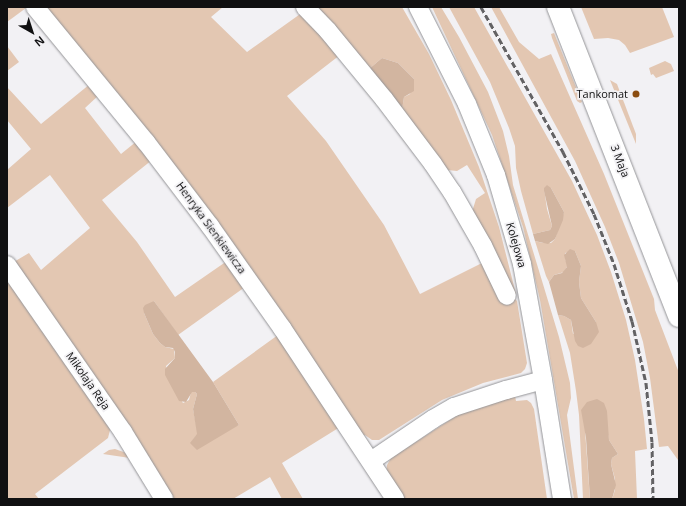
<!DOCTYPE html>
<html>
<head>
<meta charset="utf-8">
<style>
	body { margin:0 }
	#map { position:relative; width:686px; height:506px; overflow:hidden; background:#f2f1f4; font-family:"Open Sans",sans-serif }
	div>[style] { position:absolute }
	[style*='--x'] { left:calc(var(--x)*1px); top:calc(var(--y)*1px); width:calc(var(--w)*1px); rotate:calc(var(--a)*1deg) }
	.green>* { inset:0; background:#e3c7b2 }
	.forest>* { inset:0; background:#d2b5a0 }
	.roads { filter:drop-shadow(0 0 1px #949497) drop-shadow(0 0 1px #949497) }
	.minor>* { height:18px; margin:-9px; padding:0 9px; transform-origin:9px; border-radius:9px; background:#fff }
	.major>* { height:22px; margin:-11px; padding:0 11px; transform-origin:11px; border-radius:11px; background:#fff }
	.rail>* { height:3px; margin-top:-1.5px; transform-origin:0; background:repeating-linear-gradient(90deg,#636264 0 6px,transparent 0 9px) }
	.dots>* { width:11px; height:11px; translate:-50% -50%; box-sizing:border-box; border:2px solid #f2f1f4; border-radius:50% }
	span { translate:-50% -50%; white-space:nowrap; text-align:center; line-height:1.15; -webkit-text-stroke:3.5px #f2f1f4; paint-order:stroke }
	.poi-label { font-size:11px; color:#101011 }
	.right { translate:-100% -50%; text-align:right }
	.street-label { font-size:11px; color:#101011 }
	.frame { position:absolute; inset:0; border:8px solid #101011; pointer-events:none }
	.north { position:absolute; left:12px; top:12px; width:40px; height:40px; -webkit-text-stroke:3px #f2f1f4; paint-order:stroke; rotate:141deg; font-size:11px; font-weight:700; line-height:16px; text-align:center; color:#101011 }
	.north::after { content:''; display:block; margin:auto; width:14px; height:18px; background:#101011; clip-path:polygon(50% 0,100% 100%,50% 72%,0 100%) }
</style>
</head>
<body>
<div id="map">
	<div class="green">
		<div style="clip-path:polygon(7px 7px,26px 7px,26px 8px,7px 22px)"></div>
		<div style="clip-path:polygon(41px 7px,223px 7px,211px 17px,247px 52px,303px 12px,340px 55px,287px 96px,326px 141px,384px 225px,420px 294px,484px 262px,504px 300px,515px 299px,517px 301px,527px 363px,525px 369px,521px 373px,483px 383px,442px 400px,379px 440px,372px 440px,365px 435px,361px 437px)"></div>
		<div style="clip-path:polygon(evenodd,313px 7px,402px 7px,429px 54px,451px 100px,479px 167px,499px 227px,516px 294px,510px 294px,472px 212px,476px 199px,485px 193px,467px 165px,457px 171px,447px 170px,313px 7px,382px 58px,398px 63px,414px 79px,410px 94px,404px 97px,402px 110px,369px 69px,382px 58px)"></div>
		<div style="clip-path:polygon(432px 7px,441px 7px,459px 37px,488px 92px,503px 131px,509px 156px,513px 185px,559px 337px,570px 383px,571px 398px,567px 415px,578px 499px,574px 499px,540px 300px,523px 227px,492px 135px)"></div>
		<div style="clip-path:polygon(449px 7px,474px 7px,572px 181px,597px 235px,611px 272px,626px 320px,635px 360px,644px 419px,647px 449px,635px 451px,637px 499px,612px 499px,615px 490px,615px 479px,611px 464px,612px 458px,618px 454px,609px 440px,607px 429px,585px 430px,590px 499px,583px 499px,579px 415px,576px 391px,570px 353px,558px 315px,564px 316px,571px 320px,573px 334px,596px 322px,581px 298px,579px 282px,581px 266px,575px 251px,565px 253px,565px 259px,568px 265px,564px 272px,554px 275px,549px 282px,546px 276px,535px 241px,543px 243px,551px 243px,555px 239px,564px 212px,551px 188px,544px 188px,547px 209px,552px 226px,550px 230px,533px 234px,521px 191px,516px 168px,515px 146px,509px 128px,490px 82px)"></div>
		<div style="clip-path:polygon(491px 7px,499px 7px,519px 42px,539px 59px,551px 54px,604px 174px,654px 299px,655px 310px,679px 373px,678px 460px,668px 446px,659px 447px,650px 378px,643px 342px,619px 263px,605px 227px,575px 161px)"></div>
		<div style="clip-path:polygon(581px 7px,662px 7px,674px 37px,630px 53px,625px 45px,619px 40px,608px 38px,594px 39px)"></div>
		<div style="clip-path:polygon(554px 33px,582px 102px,580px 103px,577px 101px,552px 38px,551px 34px)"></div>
		<div style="clip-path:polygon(7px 46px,19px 62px,7px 71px)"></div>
		<div style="clip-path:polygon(665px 61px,671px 64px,674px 71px,656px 78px,653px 74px,651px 75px,649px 68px)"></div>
		<div style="clip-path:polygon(610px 80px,617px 84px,636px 134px,636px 144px)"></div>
		<div style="clip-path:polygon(90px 84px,99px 95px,85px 108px,121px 154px,137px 141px,152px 160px,102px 200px,137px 242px,175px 297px,227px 261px,245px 287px,178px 335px,154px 301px,144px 313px,153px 334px,160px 343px,165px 347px,174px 349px,175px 358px,166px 366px,171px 384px,183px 403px,189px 400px,191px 392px,195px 392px,197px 394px,193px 409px,197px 429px,197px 435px,192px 441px,239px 425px,213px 382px,278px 335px,340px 427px,282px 463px,303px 499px,282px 499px,270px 477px,233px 499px,170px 499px,12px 263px,29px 253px,41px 270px,90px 228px,50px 175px,7px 208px,7px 170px,31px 149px,7px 120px,7px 87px,41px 124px)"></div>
		<div style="clip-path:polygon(12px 279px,111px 426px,108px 438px,35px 494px,39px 499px,7px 499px,7px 283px)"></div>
		<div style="clip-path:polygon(515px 396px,516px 401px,527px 400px,531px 403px,534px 409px,547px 499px,402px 499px,386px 473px,387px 465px,391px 458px,456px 416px,468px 411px)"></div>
		<div style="clip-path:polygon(115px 449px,129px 454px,130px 458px,103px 454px,109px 450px)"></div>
	</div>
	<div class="forest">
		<div style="clip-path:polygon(382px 58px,398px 63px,414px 79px,414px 91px,404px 97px,402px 110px,369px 69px)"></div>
		<div style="clip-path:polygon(547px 185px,551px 188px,564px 212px,563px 220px,555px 239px,548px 244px,535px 241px,533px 234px,550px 230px,552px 226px,544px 191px,544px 188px)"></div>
		<div style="clip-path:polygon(570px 249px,575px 251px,581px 266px,579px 282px,581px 298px,596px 322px,599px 332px,591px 344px,583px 348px,578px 346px,575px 341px,571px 320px,564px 316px,558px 315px,549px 282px,554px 275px,562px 273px,567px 267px,564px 255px)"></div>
		<div style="clip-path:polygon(154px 301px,213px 382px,239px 425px,197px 450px,190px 443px,197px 434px,193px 409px,197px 394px,195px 392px,192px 392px,186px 402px,179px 401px,165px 375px,165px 369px,175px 358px,175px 352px,173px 348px,165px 347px,160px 343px,153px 334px,144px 313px,143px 308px,145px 305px)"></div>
		<div style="clip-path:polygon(597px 399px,604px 403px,607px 411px,609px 440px,618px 454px,612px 458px,611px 464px,616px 485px,612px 499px,590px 499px,586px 438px,581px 410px,587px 402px)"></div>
	</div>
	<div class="roads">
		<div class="minor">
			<div style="--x:35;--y:7;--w:175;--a:50.6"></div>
			<div style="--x:146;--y:142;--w:106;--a:52.7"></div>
			<div style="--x:210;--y:226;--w:125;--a:54.8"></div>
			<div style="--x:282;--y:328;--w:205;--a:56.5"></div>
			<div style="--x:305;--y:7;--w:33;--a:46"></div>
			<div style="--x:328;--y:31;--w:88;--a:50.5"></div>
			<div style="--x:384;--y:99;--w:81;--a:53"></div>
			<div style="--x:433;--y:164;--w:34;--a:56"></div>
			<div style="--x:452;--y:192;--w:62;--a:60.1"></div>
			<div style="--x:483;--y:246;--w:55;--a:64.4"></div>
			<div style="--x:418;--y:7;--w:109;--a:63.2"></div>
			<div style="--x:467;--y:104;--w:77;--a:67.8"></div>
			<div style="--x:496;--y:175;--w:93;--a:73.7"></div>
			<div style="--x:522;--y:264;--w:118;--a:79.7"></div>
			<div style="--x:543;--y:380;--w:121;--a:80.9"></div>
			<div style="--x:7;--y:265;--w:203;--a:55.2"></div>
			<div style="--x:123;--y:432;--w:79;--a:58.5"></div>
			<div style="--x:371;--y:461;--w:75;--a:-34.1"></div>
			<div style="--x:433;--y:419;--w:24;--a:-30"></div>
			<div style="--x:454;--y:407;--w:55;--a:-18.1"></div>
			<div style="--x:506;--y:390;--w:38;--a:-15"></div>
		</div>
		<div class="major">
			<div style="--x:558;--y:7;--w:332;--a:68.6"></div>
		</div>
	</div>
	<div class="rail">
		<div style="--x:481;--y:7;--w:167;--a:60.5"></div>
		<div style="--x:563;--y:152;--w:69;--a:63.4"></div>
		<div style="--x:594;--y:214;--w:54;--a:68.2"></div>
		<div style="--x:614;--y:264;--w:60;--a:72.5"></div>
		<div style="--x:632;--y:321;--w:64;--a:77.3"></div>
		<div style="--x:646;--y:383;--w:59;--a:84.2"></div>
		<div style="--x:652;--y:442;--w:57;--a:89"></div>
	</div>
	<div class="dots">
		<div style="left:636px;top:94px;background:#8b4d11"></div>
	</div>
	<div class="poi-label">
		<span class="right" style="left:628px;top:94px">Tankomat</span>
	</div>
	<div class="street-label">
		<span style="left:620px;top:161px;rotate:69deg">3 Maja</span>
		<span style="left:211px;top:228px;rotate:54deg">Henryka Sienkiewicza</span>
		<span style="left:516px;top:245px;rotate:74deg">Kolejowa</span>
		<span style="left:88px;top:381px;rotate:55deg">Mikołaja Reja</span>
	</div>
	<div class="frame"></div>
	<div class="north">N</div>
</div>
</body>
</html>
